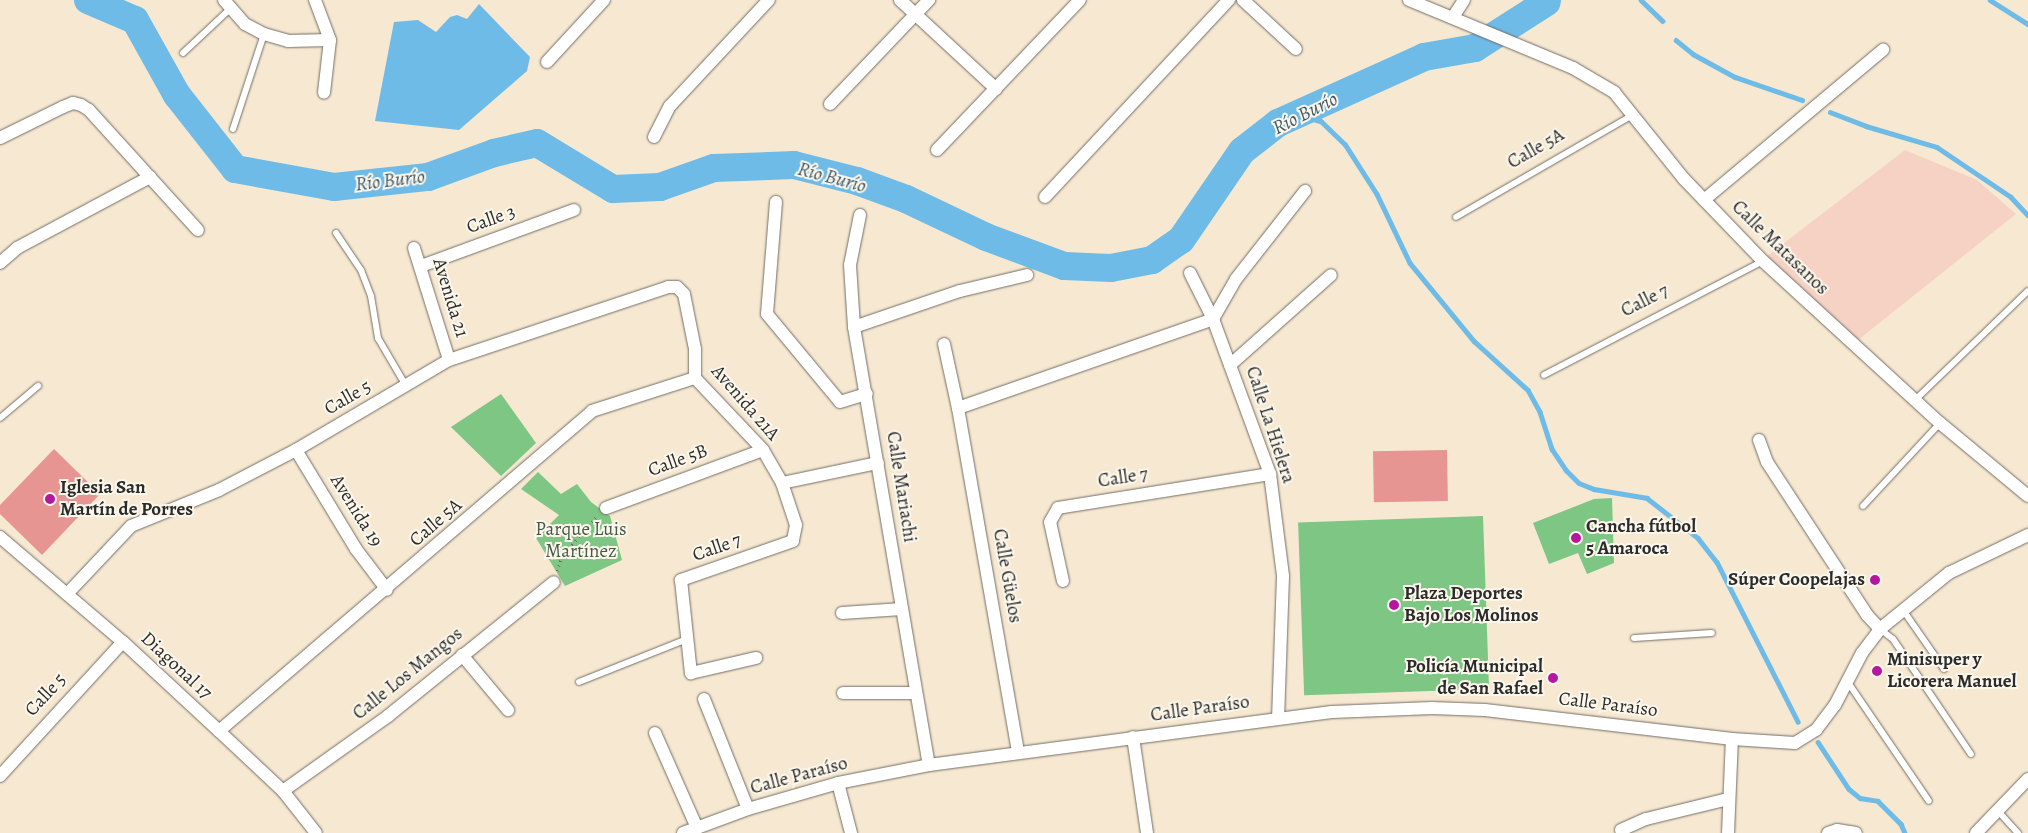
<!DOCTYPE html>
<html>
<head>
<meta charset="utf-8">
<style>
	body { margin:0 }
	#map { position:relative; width:2028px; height:833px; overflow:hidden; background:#f6e8d1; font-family:Alegreya,serif }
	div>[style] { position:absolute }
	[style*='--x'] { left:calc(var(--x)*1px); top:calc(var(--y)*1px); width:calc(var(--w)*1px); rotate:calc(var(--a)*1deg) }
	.built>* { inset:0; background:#f6d2c4 }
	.green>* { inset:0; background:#7dc683; transform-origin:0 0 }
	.water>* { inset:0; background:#6ebbe8 }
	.stream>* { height:4.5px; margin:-2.25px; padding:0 2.25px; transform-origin:2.25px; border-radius:2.25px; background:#6ebbe8 }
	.river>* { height:28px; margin:-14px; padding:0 14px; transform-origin:14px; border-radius:14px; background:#6ebbe8 }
	.building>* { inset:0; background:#e69592; transform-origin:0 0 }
	.path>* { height:2.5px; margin-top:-1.25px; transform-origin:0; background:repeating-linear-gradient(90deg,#726d65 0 1px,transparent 0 5px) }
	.roads { filter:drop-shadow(0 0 1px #726d65) drop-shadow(0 0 1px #726d65) }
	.lane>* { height:6px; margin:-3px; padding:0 3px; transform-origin:3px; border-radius:3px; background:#fff }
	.street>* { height:12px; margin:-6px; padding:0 6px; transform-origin:6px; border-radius:6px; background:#fff }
	.dots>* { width:14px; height:14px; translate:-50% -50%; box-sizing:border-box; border:2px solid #fbf7ec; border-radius:50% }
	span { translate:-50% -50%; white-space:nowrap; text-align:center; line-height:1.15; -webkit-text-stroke:4px #fbf7ec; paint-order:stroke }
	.street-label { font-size:19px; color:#2b2b2b }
	.poi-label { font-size:19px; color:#2b2b2b; font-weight:700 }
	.left { translate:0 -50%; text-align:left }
	.right { translate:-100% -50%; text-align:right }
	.park-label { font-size:19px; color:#445a45 }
	.water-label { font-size:20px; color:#3f5664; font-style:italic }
</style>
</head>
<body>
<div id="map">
	<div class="built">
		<div style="clip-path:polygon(1905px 150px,1977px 180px,2016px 214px,1853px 344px,1766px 257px)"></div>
	</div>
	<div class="green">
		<div style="clip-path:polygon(501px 394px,536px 443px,501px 476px,451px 427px)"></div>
		<div style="clip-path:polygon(538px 472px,561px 494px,577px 484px,591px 502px,610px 516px,622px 560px,565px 586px,536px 538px,559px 515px,521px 489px)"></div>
		<div style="clip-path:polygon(1612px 498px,1614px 563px,1587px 574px,1578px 553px,1549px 564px,1533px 523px,1594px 499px)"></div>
		<div style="left:1483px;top:516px;width:173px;height:185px;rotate:88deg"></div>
	</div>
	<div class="water">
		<div style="clip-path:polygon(479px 4px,530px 57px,527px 71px,459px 130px,375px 121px,394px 22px,418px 20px,436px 32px,450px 17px,457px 15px,467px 19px)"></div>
	</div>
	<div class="stream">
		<div style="--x:1641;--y:0;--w:30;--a:44"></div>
		<div style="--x:1990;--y:0;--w:45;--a:32.3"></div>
		<div style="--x:1547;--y:2;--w:11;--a:-10"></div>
		<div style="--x:1676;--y:40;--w:22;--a:39"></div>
		<div style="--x:1693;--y:54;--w:48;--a:28.7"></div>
		<div style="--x:1735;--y:77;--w:71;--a:18.9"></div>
		<div style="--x:1830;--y:112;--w:39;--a:21"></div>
		<div style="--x:1866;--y:126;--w:74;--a:16.5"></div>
		<div style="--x:1937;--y:147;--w:89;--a:34"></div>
		<div style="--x:2011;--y:197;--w:25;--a:47"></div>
		<div style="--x:1298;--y:115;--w:24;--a:15"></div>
		<div style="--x:1321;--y:121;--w:33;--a:44"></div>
		<div style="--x:1345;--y:144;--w:59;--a:57.4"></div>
		<div style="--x:1377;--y:194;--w:76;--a:64.4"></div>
		<div style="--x:1410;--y:263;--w:101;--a:50.6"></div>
		<div style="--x:1474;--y:341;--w:73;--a:42.2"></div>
		<div style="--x:1528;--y:390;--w:25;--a:61"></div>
		<div style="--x:1540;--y:412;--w:39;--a:72"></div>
		<div style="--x:1552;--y:449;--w:25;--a:56"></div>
		<div style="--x:1566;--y:470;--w:18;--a:45"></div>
		<div style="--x:1579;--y:483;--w:16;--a:22"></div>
		<div style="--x:1594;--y:489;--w:54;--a:9.6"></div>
		<div style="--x:1647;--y:498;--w:65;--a:38.1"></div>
		<div style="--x:1698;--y:538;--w:31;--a:52"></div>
		<div style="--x:1717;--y:562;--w:179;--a:63.1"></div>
		<div style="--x:1818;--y:742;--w:56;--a:56.6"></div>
		<div style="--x:1849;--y:789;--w:14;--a:39"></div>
		<div style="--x:1860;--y:798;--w:18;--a:9"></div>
		<div style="--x:1878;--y:801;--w:33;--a:45"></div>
		<div style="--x:1901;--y:824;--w:10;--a:66"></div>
	</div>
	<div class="river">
		<div style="--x:88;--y:0;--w:51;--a:23.1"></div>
		<div style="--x:135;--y:20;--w:86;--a:60.8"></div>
		<div style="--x:177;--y:95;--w:94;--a:51.9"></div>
		<div style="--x:235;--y:169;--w:101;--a:10.3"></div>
		<div style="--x:334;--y:187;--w:95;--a:-6.1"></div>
		<div style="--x:428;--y:177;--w:70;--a:-20"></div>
		<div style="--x:494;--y:153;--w:44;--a:-13.1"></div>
		<div style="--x:537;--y:143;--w:89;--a:31.2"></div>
		<div style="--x:613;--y:189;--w:47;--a:-2.4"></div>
		<div style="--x:660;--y:187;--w:57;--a:-19.4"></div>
		<div style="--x:714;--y:168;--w:80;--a:-2.1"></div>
		<div style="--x:794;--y:165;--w:65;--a:14.3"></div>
		<div style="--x:857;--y:181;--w:52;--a:20.2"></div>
		<div style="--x:906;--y:199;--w:89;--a:25.4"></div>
		<div style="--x:986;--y:237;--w:83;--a:20.4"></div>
		<div style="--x:1064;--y:266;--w:47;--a:2.4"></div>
		<div style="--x:1111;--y:268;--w:42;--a:-11"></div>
		<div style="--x:1152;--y:260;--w:35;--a:-35"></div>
		<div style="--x:1181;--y:240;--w:108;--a:-55.6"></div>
		<div style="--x:1242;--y:151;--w:46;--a:-37.9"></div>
		<div style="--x:1278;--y:123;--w:160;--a:-24.3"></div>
		<div style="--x:1424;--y:57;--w:52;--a:-10"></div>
		<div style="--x:1475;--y:48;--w:85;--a:-32.6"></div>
	</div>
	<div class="building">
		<div style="clip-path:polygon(54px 449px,100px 494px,42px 555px,0 514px,0 505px)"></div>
		<div style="left:1447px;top:450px;width:51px;height:74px;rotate:89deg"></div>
	</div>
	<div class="path">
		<div style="--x:557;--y:571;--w:16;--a:-72"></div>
		<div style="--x:562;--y:556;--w:52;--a:-48.9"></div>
	</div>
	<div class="roads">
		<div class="lane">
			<div style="--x:183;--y:53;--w:64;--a:-43.1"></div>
			<div style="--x:233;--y:129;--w:100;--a:-71.9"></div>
			<div style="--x:1456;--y:217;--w:204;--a:-30"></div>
			<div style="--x:336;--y:233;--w:45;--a:56"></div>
			<div style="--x:361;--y:270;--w:28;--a:69"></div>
			<div style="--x:371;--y:296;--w:43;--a:80.5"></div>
			<div style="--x:378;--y:338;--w:56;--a:59.7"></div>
			<div style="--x:1544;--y:375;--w:247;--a:-27.5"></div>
			<div style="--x:1915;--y:400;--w:157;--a:-44"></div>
			<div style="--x:0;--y:418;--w:50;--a:-40.1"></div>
			<div style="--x:1863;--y:506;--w:113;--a:-47.1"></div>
			<div style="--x:1903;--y:610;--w:72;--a:55.2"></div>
			<div style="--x:1880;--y:629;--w:16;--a:38"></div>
			<div style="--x:1893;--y:639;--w:139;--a:55.9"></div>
			<div style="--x:1634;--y:638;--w:78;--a:-3.7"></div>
			<div style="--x:1847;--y:681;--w:145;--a:55.7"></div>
			<div style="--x:579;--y:682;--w:116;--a:-21.7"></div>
			<div style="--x:1998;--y:811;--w:30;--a:48"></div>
		</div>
		<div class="street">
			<div style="--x:224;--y:0;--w:32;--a:49"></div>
			<div style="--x:245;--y:24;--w:21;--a:28"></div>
			<div style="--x:264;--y:34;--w:25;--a:16"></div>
			<div style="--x:288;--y:41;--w:42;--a:-1.4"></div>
			<div style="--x:315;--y:0;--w:43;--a:69.4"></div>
			<div style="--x:330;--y:40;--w:53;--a:96.5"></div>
			<div style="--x:900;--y:0;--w:131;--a:42.8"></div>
			<div style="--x:1243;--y:0;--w:72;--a:42.8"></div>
			<div style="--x:1409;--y:0;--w:178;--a:22.5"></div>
			<div style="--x:1573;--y:68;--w:48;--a:30.3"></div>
			<div style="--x:1614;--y:92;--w:112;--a:51.2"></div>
			<div style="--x:1684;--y:179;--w:114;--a:46.1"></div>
			<div style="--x:1763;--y:261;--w:240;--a:42.5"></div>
			<div style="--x:1940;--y:423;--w:114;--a:39.7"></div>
			<div style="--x:1453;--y:17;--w:20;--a:-57"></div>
			<div style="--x:547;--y:62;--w:84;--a:-47.4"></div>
			<div style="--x:830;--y:104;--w:144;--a:-46.4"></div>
			<div style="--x:654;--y:137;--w:35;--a:-63"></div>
			<div style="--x:670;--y:106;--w:145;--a:-47"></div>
			<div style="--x:0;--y:138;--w:70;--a:-26.2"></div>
			<div style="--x:63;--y:107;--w:11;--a:-22"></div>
			<div style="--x:73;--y:103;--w:8;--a:14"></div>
			<div style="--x:81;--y:105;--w:9;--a:32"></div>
			<div style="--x:89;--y:110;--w:162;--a:47.8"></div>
			<div style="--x:937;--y:150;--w:207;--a:-46.4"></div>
			<div style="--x:1045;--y:197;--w:270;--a:-47"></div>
			<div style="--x:1704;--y:200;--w:234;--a:-40"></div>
			<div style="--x:776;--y:202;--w:112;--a:94.6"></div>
			<div style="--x:767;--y:314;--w:114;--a:50.3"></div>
			<div style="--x:840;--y:402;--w:28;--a:-17"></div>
			<div style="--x:860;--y:215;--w:51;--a:101.3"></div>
			<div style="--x:850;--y:265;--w:62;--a:86.3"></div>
			<div style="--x:854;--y:327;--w:444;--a:80.3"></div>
			<div style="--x:414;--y:248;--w:117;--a:72.6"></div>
			<div style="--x:0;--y:263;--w:23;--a:-41"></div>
			<div style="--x:17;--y:248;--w:151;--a:-28.1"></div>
			<div style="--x:421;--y:266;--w:163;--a:-20.1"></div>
			<div style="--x:1190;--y:273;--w:51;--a:63.4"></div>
			<div style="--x:1213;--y:319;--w:165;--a:69.8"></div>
			<div style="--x:1270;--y:474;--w:103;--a:82.7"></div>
			<div style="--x:1283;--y:576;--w:141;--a:92"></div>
			<div style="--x:854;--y:327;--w:112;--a:-18.8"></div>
			<div style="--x:960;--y:291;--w:69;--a:-13.4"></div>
			<div style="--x:944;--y:344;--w:66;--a:77.7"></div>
			<div style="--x:958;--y:408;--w:349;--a:80.1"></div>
			<div style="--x:1230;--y:365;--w:135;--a:-41.7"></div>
			<div style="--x:958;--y:408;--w:270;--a:-19.2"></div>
			<div style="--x:1213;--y:319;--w:46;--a:-60.1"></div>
			<div style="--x:1236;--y:279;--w:112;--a:-51.9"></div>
			<div style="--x:1759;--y:440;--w:23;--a:70"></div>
			<div style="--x:1767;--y:462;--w:183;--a:56.8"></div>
			<div style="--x:1867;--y:615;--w:19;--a:47"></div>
			<div style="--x:296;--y:450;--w:116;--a:58.8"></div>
			<div style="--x:356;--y:549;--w:51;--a:52.9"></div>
			<div style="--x:782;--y:483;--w:98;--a:-11.8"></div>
			<div style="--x:606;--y:508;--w:167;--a:-20.3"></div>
			<div style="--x:0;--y:537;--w:162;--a:40.5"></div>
			<div style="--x:123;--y:642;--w:131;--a:42.8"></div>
			<div style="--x:219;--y:731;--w:88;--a:43.2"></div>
			<div style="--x:283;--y:791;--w:53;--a:51.8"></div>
			<div style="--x:1063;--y:581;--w:60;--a:-102.4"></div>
			<div style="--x:1050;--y:522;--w:16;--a:-60"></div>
			<div style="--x:1058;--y:508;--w:215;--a:-9.1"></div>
			<div style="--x:67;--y:594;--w:93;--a:-46.7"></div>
			<div style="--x:131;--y:526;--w:95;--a:-22.2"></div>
			<div style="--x:219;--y:490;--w:87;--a:-27.5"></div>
			<div style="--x:296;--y:450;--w:178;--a:-30.5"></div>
			<div style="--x:449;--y:360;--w:231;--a:-18.4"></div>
			<div style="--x:668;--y:287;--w:9;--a:0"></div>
			<div style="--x:677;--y:287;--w:10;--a:45"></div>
			<div style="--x:684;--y:294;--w:56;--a:78.7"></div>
			<div style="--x:695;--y:349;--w:29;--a:90"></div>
			<div style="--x:695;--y:378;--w:99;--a:46.6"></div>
			<div style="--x:763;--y:450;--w:38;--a:60"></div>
			<div style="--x:782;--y:483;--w:44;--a:71.6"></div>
			<div style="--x:796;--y:525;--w:16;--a:101"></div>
			<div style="--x:793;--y:541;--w:119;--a:160.8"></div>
			<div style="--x:681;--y:580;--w:94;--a:83.9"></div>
			<div style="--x:691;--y:673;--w:67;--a:-13"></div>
			<div style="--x:842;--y:613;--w:60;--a:-3.8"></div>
			<div style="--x:462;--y:655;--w:72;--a:50.1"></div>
			<div style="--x:843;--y:693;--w:73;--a:0"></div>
			<div style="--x:704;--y:699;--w:118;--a:68.2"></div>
			<div style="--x:219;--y:731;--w:491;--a:-40.6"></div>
			<div style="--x:592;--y:411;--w:108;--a:-17.8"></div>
			<div style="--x:655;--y:733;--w:104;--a:66.1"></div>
			<div style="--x:1133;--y:737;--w:97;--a:81.7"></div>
			<div style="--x:0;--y:776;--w:182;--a:-47.5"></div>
			<div style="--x:838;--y:783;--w:52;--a:75.4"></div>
			<div style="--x:283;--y:791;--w:129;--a:-35.5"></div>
			<div style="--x:388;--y:716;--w:213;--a:-38.9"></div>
			<div style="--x:1621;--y:830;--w:27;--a:-24"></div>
			<div style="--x:1646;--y:819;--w:84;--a:-13.7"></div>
			<div style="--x:683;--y:833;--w:69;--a:-20.3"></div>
			<div style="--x:748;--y:809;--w:94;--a:-16.1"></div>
			<div style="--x:838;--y:783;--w:93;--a:-11.2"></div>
			<div style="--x:929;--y:765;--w:406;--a:-7.5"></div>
			<div style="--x:1332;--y:712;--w:100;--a:-2.3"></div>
			<div style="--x:1432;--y:708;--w:53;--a:2.2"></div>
			<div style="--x:1485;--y:710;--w:249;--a:6.7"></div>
			<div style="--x:1732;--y:739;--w:63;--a:3.6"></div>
			<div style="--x:1795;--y:743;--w:25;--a:-32"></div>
			<div style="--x:1816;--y:730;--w:31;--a:-53"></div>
			<div style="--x:1835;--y:705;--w:59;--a:-62.6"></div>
			<div style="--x:1862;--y:653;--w:30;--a:-53"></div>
			<div style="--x:1880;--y:629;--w:89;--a:-39.1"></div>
			<div style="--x:1949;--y:573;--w:88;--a:-25.7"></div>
			<div style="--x:1728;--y:833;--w:94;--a:-87.6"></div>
			<div style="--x:1828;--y:833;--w:9;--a:-18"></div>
			<div style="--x:1837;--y:830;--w:19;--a:9"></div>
			<div style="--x:1976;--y:833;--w:75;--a:-46.1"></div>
		</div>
	</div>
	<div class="dots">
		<div style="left:50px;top:499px;background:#b5179e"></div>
		<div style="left:1576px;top:538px;background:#b5179e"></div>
		<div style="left:1875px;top:580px;background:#b5179e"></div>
		<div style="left:1394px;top:605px;background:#b5179e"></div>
		<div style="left:1877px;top:671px;background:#b5179e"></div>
		<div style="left:1553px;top:678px;background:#b5179e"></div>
	</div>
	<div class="street-label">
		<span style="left:1536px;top:149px;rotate:-30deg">Calle 5A</span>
		<span style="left:491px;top:220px;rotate:-20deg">Calle 3</span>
		<span style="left:1780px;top:248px;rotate:44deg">Calle Matasanos</span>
		<span style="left:450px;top:298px;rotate:73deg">Avenida 21</span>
		<span style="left:1645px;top:301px;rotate:-27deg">Calle 7</span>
		<span style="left:348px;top:398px;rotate:-30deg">Calle 5</span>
		<span style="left:745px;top:403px;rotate:49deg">Avenida 21A</span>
		<span style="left:1270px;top:425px;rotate:72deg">Calle La Hielera</span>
		<span style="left:678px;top:461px;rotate:-20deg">Calle 5B</span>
		<span style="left:1123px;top:478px;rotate:-9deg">Calle 7</span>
		<span style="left:901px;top:487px;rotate:81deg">Calle Mariachi</span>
		<span style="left:356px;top:511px;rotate:58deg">Avenida 19</span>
		<span style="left:436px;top:523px;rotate:-41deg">Calle 5A</span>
		<span style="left:717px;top:548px;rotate:-19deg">Calle 7</span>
		<span style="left:1007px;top:576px;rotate:80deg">Calle Güelos</span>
		<span style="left:176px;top:666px;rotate:43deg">Diagonal 17</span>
		<span style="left:408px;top:674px;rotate:-39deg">Calle Los Mangos</span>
		<span style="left:46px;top:695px;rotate:-47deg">Calle 5</span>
		<span style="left:1608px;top:705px;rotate:7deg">Calle Paraíso</span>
		<span style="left:1200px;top:709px;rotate:-8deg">Calle Paraíso</span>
		<span style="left:799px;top:776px;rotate:-15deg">Calle Paraíso</span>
	</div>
	<div class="poi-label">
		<span class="left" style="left:60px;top:499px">Iglesia San<br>Martín de Porres</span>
		<span class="left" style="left:1586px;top:538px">Cancha fútbol<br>5 Amaroca</span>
		<span class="right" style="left:1865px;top:580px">Súper Coopelajas</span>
		<span class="left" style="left:1404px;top:605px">Plaza Deportes<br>Bajo Los Molinos</span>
		<span class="left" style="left:1887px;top:671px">Minisuper y<br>Licorera Manuel</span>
		<span class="right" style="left:1543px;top:678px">Policía Municipal<br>de San Rafael</span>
	</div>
	<div class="park-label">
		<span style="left:581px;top:541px">Parque Luis<br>Martínez</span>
	</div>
	<div class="water-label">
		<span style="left:1305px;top:113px;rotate:-27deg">Río Burío</span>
		<span style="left:832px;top:177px;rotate:15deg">Río Burío</span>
		<span style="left:390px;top:180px;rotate:-7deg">Río Burío</span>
	</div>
</div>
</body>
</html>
